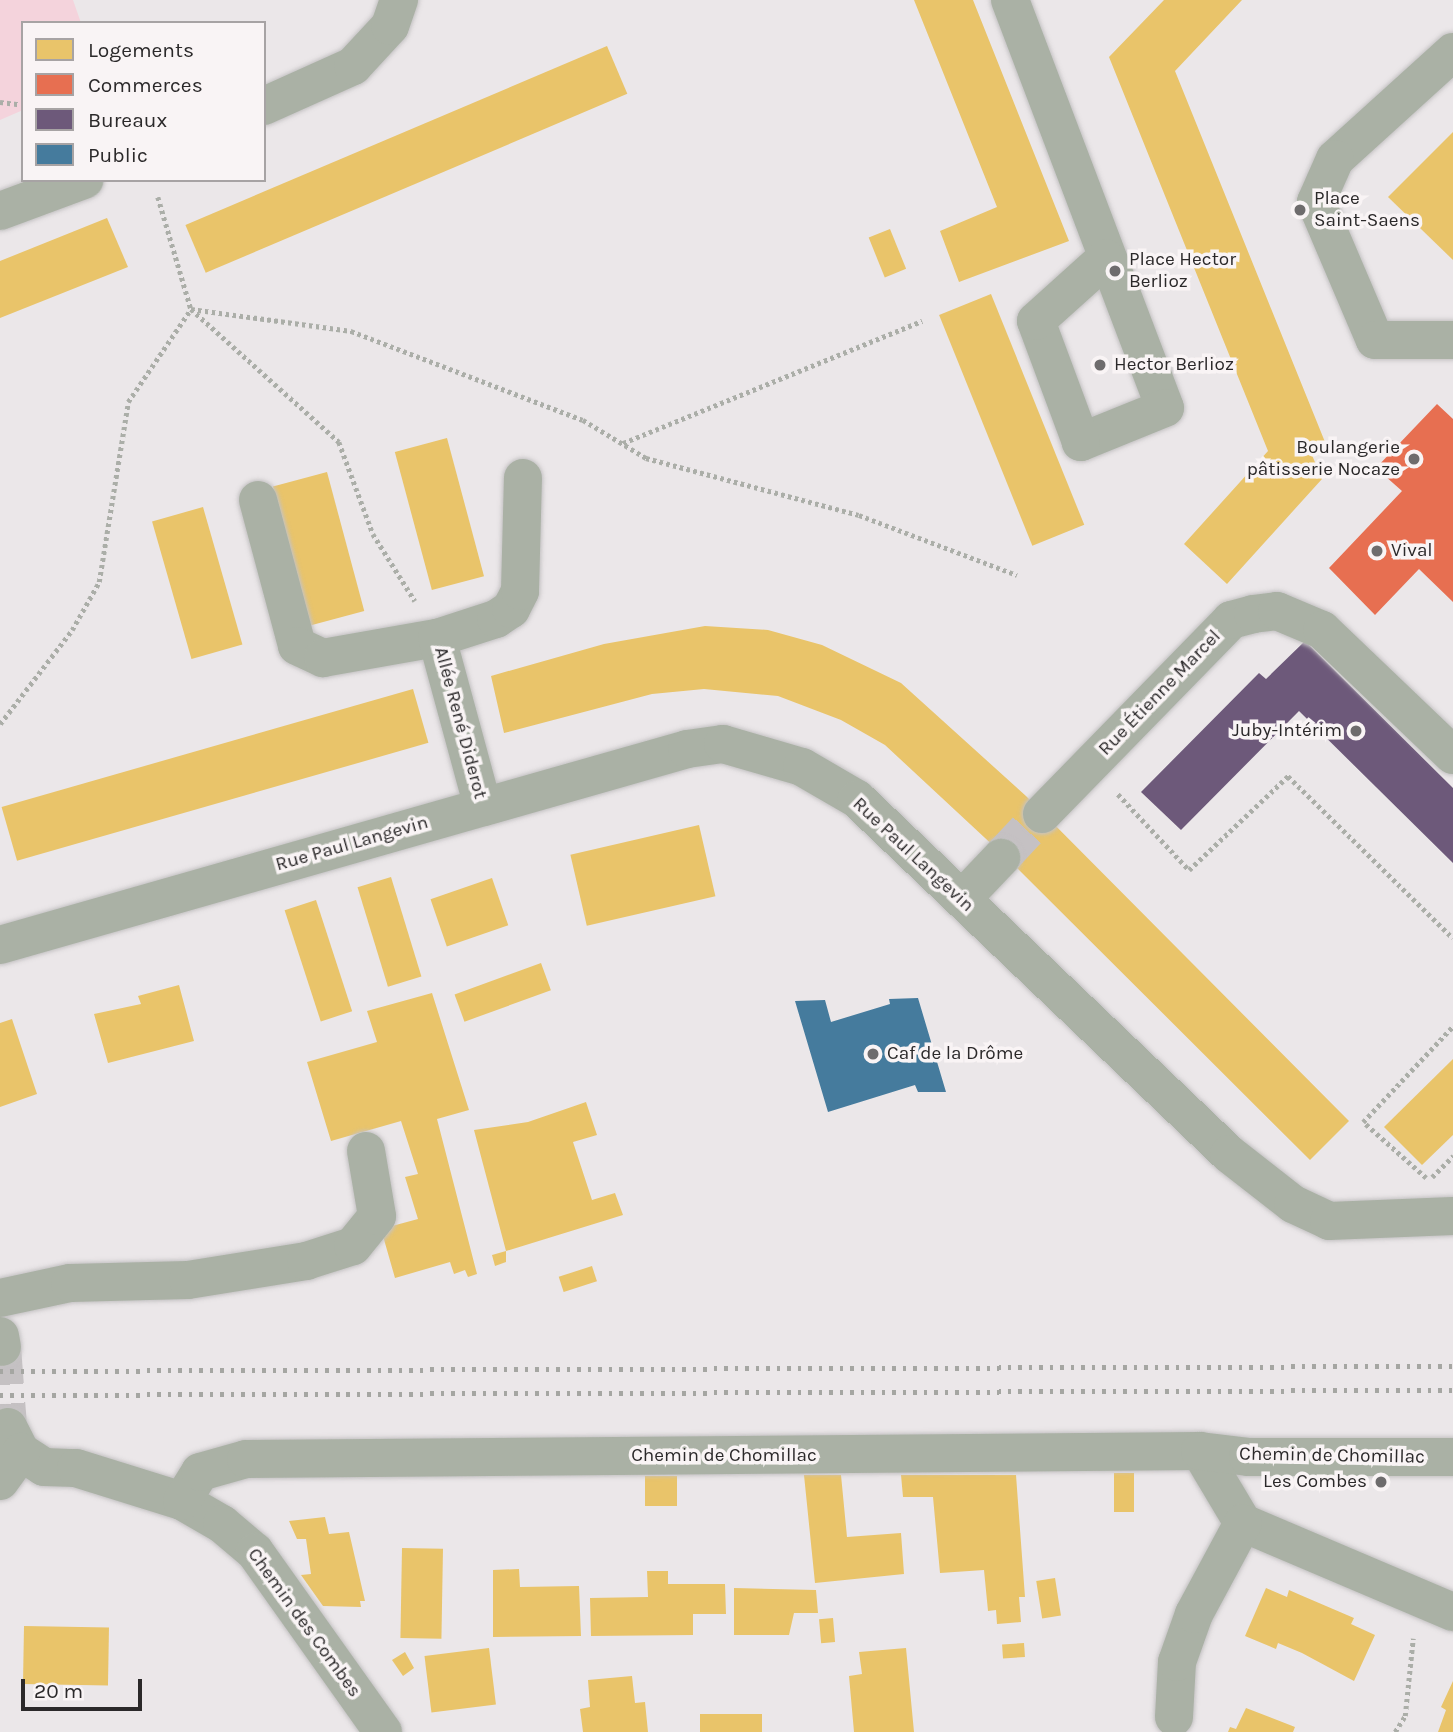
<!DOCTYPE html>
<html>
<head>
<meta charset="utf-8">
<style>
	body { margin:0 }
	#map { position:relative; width:1453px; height:1732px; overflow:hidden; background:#ebe7e9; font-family:Karla,sans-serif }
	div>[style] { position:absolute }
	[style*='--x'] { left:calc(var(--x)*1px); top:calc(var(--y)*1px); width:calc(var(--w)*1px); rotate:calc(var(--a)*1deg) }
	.green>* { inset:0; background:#f4d3dc }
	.homes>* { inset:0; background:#e9c46a; transform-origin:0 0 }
	.shops>* { inset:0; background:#e76f51 }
	.offices>* { inset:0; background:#6d597a }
	.public>* { inset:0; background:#457b9d }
	.minor-tunnel>* { height:38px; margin-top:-19px; transform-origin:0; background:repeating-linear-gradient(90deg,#c5c1c3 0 38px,transparent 0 57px) }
	.path>* { height:4.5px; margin-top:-2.25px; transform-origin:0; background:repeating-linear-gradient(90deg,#abaea8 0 3.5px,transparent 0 7px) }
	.roads { filter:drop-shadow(0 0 2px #c4c2c3) drop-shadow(0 0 2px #c4c2c3) }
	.minor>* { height:38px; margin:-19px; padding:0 19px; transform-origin:19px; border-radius:19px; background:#aab1a5 }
	.rail>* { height:5px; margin-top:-2.5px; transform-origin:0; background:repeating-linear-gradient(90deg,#a5a6a2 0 3.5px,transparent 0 10.5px) }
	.dots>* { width:19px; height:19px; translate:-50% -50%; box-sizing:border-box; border:4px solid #f9f4f5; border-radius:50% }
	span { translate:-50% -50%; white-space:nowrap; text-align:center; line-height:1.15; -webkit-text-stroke:7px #f9f4f5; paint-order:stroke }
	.poi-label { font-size:19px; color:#2b292a }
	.left { translate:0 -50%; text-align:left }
	.right { translate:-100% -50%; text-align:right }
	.street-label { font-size:19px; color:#2b292a }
	.legend { position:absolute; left:21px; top:21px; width:245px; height:161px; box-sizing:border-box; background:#f9f4f5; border:2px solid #a7a3a4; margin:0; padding:9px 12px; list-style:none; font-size:21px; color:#2b292a }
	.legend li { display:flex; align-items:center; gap:14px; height:35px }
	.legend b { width:35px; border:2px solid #a7a3a4 }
	.scale { position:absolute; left:21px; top:1679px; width:121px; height:32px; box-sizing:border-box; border:4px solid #2b292a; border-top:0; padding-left:9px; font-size:21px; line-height:24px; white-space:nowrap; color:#2b292a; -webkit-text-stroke:5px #f9f4f5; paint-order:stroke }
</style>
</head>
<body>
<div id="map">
	<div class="green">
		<div style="clip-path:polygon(0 0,73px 0,81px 23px,23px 23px,23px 110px,0 120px)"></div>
	</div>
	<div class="homes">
		<div style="clip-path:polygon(914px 0,973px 0,1069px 241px,959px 282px,940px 231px,997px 207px)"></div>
		<div style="clip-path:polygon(1164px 0,1242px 0,1175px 71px,1325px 442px,1309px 448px,1322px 479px,1227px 584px,1184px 544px,1268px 451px,1109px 57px)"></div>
		<div style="left:607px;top:46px;width:52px;height:458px;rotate:67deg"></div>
		<div style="clip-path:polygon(1453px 132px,1453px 260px,1388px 197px)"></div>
		<div style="clip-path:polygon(107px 218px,128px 267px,0 318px,0 261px)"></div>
		<div style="left:890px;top:229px;width:43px;height:23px;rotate:68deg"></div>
		<div style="left:991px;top:294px;width:249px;height:56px;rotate:68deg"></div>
		<div style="left:447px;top:438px;width:143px;height:54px;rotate:75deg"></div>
		<div style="left:327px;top:472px;width:144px;height:56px;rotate:75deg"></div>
		<div style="left:203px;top:507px;width:143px;height:53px;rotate:74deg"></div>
		<div style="clip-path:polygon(705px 626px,768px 630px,822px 645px,901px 683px,1026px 796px,1349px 1121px,1310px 1160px,1013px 864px,885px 745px,841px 720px,778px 696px,704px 689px,652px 694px,504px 733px,491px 676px,604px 644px)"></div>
		<div style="left:413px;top:689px;width:56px;height:428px;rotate:74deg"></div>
		<div style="left:699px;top:825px;width:73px;height:132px;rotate:77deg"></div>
		<div style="left:391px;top:877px;width:104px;height:35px;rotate:73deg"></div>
		<div style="left:492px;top:878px;width:50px;height:65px;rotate:71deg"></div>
		<div style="left:316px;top:900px;width:117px;height:33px;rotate:72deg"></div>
		<div style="left:541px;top:963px;width:29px;height:92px;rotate:70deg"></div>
		<div style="clip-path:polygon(179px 985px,194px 1041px,108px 1063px,94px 1014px,141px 1004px,138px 996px)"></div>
		<div style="clip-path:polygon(432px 993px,469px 1110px,437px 1119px,477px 1274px,468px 1277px,465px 1270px,454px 1274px,450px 1262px,395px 1278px,381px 1229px,418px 1219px,405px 1177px,418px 1174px,401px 1121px,331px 1141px,307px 1062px,377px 1042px,367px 1011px)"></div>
		<div style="clip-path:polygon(12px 1019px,37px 1094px,0 1107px,0 1023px)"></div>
		<div style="clip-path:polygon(1453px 1059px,1453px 1135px,1422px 1165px,1384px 1127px)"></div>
		<div style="clip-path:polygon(586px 1102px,597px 1135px,573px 1142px,592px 1200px,615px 1193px,623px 1215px,506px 1251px,474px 1130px,528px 1122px)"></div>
		<div style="clip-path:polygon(506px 1251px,506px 1262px,495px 1266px,492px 1255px)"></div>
		<div style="left:592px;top:1266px;width:16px;height:35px;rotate:72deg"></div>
		<div style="left:1114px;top:1473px;width:20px;height:39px"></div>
		<div style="clip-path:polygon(804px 1475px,841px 1475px,847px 1537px,901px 1533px,904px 1574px,815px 1583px)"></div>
		<div style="clip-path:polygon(901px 1475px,1016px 1475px,1025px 1597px,1019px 1597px,1021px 1622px,997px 1624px,996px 1610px,988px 1611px,984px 1570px,940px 1573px,933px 1497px,903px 1497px)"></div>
		<div style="left:645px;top:1476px;width:32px;height:30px"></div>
		<div style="clip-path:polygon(325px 1517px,329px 1534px,349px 1532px,365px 1601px,360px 1601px,361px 1607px,323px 1606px,301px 1575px,311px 1574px,306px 1539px,297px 1539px,289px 1521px)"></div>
		<div style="left:402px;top:1548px;width:41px;height:90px;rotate:1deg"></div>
		<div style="clip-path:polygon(519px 1569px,520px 1587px,579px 1586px,581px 1636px,493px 1637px,493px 1570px)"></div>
		<div style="clip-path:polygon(647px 1571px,668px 1571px,668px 1584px,725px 1584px,726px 1614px,693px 1614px,693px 1635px,591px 1636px,590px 1598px,648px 1597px)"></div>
		<div style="left:1055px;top:1578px;width:38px;height:19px;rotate:81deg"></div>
		<div style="clip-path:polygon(734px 1588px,816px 1590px,818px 1613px,794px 1613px,789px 1635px,734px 1635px)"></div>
		<div style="clip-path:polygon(1266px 1588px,1287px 1597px,1289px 1590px,1298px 1594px,1354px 1618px,1351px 1624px,1375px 1635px,1354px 1681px,1302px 1653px,1278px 1643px,1276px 1649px,1245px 1636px)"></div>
		<div style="left:833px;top:1618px;width:24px;height:14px;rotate:85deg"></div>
		<div style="left:24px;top:1626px;width:85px;height:58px;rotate:1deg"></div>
		<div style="left:1024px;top:1643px;width:14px;height:22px;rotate:86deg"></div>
		<div style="left:489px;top:1648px;width:57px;height:65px;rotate:83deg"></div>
		<div style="clip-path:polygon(906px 1648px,914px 1732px,854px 1732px,849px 1676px,862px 1674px,859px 1652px)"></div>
		<div style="clip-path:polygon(405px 1652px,414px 1668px,403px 1676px,392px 1660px)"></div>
		<div style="clip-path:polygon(632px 1676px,635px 1703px,645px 1702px,648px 1732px,583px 1732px,580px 1709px,590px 1707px,588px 1680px)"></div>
		<div style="clip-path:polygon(1453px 1681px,1453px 1732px,1438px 1732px,1446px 1710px,1441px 1707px)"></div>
		<div style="clip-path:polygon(1246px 1708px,1295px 1727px,1293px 1732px,1228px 1732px,1230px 1727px,1236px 1729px)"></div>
		<div style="left:762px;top:1714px;width:18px;height:62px;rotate:90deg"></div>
	</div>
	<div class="shops">
		<div style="clip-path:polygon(1437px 404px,1453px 419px,1453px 602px,1419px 569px,1375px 615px,1329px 568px,1402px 491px,1376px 468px)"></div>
	</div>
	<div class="offices">
		<div style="clip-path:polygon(1305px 641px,1453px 788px,1453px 863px,1299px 711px,1181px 830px,1141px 792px,1259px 673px,1266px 679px)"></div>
	</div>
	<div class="public">
		<div style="clip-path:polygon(918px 998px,946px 1092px,918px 1092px,915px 1085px,828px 1112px,795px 1001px,825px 1000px,831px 1022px,890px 1004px,889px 999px)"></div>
	</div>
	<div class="minor-tunnel">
		<div style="--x:1001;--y:858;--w:60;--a:-47"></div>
		<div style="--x:2;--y:1347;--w:80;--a:85.7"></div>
	</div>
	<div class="path">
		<div style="--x:0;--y:102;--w:23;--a:7"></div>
		<div style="--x:158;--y:197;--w:117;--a:73.6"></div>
		<div style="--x:191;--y:309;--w:162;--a:7.8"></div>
		<div style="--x:351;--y:331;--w:248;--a:21"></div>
		<div style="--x:583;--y:420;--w:74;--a:31.1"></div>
		<div style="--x:646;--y:458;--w:220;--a:15"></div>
		<div style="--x:859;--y:515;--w:169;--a:20.8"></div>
		<div style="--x:623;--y:443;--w:323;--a:-22.2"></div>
		<div style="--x:0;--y:724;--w:118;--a:-52.5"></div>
		<div style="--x:72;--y:630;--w:55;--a:-60.6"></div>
		<div style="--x:99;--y:582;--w:182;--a:-80.8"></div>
		<div style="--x:128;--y:402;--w:112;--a:-55.9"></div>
		<div style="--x:191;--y:309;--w:199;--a:41.9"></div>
		<div style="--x:339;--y:442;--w:98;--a:69.7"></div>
		<div style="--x:373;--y:534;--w:79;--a:57.9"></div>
		<div style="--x:1118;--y:794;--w:104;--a:46.9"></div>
		<div style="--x:1189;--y:870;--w:137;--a:-43.5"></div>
		<div style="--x:1288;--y:776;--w:231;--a:44.5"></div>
		<div style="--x:1432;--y:1177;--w:30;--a:-45"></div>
		<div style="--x:1426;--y:1178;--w:84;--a:-138.4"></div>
		<div style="--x:1363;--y:1122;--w:132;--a:-46.8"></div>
		<div style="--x:1395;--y:1732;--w:19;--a:-58"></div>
		<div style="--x:1405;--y:1716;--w:78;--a:-84.1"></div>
	</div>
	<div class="roads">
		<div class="minor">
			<div style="--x:1010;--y:0;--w:436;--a:69.2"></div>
			<div style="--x:1165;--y:408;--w:91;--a:158"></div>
			<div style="--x:1081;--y:442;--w:129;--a:-110.4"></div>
			<div style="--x:1036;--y:321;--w:94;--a:-42"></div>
			<div style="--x:1453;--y:52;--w:159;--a:137.8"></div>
			<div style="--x:1335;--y:159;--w:47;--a:113.8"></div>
			<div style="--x:1316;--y:202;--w:150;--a:66.9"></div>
			<div style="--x:1375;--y:340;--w:78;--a:0"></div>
			<div style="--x:264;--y:106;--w:98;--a:-24.2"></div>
			<div style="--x:353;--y:66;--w:54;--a:-47.2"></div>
			<div style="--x:390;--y:26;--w:28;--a:-71"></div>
			<div style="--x:0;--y:211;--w:90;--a:-20.3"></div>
			<div style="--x:258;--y:500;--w:151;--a:75"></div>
			<div style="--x:297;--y:646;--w:29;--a:25"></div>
			<div style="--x:323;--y:658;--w:116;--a:-10"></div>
			<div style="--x:437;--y:638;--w:175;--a:74.8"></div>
			<div style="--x:437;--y:638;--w:62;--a:-17.9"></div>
			<div style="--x:496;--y:619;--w:18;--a:-34"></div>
			<div style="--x:511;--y:609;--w:20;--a:-63"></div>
			<div style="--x:520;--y:591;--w:113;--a:-88.5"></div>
			<div style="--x:1042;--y:814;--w:271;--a:-45.7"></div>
			<div style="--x:1231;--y:620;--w:23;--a:-15"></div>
			<div style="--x:1253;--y:614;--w:24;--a:-7"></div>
			<div style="--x:1277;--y:611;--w:49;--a:22.9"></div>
			<div style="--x:1322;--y:630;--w:181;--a:43.7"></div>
			<div style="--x:962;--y:899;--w:57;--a:-46.4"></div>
			<div style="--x:0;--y:945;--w:714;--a:-15.92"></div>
			<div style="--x:687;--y:749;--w:36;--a:-8"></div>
			<div style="--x:723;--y:744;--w:82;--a:16.2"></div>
			<div style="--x:802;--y:767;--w:64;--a:30.2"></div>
			<div style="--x:857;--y:799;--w:514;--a:43.66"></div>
			<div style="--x:1229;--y:1154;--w:81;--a:38"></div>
			<div style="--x:1293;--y:1204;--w:40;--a:25"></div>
			<div style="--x:1329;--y:1221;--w:124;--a:-2.3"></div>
			<div style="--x:0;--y:1298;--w:72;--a:-12.1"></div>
			<div style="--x:70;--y:1283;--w:118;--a:-1.5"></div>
			<div style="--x:188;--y:1280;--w:120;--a:-9.1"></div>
			<div style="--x:306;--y:1261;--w:49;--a:-17.7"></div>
			<div style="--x:353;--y:1246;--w:38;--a:-51"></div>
			<div style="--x:377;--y:1216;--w:66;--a:-99.6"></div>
			<div style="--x:0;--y:1336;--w:11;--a:80"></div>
			<div style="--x:8;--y:1427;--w:28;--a:63"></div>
			<div style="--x:21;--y:1452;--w:27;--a:33"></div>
			<div style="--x:44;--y:1467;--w:32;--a:2"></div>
			<div style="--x:76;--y:1468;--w:111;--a:17.3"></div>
			<div style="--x:182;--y:1501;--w:46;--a:29.9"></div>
			<div style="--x:222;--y:1524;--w:43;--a:40.3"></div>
			<div style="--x:255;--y:1552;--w:221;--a:54.6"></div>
			<div style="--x:1200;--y:1451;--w:84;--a:59.2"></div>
			<div style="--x:1243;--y:1523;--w:228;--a:23"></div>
			<div style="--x:0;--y:1481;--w:36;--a:-54"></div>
			<div style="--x:182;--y:1501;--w:34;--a:-58"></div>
			<div style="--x:200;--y:1472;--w:48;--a:-15.8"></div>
			<div style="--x:246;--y:1459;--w:954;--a:-0.48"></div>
			<div style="--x:1200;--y:1451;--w:48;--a:7.1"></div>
			<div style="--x:1248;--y:1457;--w:205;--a:0"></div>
			<div style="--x:1174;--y:1717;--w:55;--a:-86.9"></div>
			<div style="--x:1177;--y:1662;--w:51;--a:-70.5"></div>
			<div style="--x:1194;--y:1614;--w:103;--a:-61.7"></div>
		</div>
	</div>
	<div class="rail">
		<div style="--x:0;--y:1371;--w:1453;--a:-0.2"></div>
		<div style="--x:0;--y:1395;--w:1453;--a:-0.2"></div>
	</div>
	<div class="dots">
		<div style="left:1300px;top:210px;background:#6e6c6d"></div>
		<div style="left:1115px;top:271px;background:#6e6c6d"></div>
		<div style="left:1100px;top:365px;background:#6e6c6d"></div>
		<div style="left:1414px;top:459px;background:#6e6c6d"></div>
		<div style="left:1377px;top:551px;background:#6e6c6d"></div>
		<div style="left:1356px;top:731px;background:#6e6c6d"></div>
		<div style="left:873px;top:1054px;background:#6e6c6d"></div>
		<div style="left:1381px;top:1482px;background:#6e6c6d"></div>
	</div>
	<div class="poi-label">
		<span class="left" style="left:1314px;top:210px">Place<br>Saint-Saens</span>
		<span class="left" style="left:1129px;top:271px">Place Hector<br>Berlioz</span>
		<span class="left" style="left:1114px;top:365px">Hector Berlioz</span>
		<span class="right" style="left:1400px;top:459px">Boulangerie<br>pâtisserie Nocaze</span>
		<span class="left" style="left:1391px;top:551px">Vival</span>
		<span class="right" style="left:1342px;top:731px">Juby-Intérim</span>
		<span class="left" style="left:887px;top:1054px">Caf de la Drôme</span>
		<span class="right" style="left:1367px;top:1482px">Les Combes</span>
	</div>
	<div class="street-label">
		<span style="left:1160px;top:693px;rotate:-46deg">Rue Étienne Marcel</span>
		<span style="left:460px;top:723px;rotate:75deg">Allée René Diderot</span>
		<span style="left:352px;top:844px;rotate:-16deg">Rue Paul Langevin</span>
		<span style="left:913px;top:855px;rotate:43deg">Rue Paul Langevin</span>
		<span style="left:724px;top:1456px">Chemin de Chomillac</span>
		<span style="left:1332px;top:1456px;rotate:1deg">Chemin de Chomillac</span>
		<span style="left:304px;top:1623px;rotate:54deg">Chemin des Combes</span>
	</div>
	<ul class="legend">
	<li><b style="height:19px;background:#e9c46a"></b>Logements</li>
	<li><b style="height:19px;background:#e76f51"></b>Commerces</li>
	<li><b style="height:19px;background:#6d597a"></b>Bureaux</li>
	<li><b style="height:19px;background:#457b9d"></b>Public</li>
	</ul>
	<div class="scale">20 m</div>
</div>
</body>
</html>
